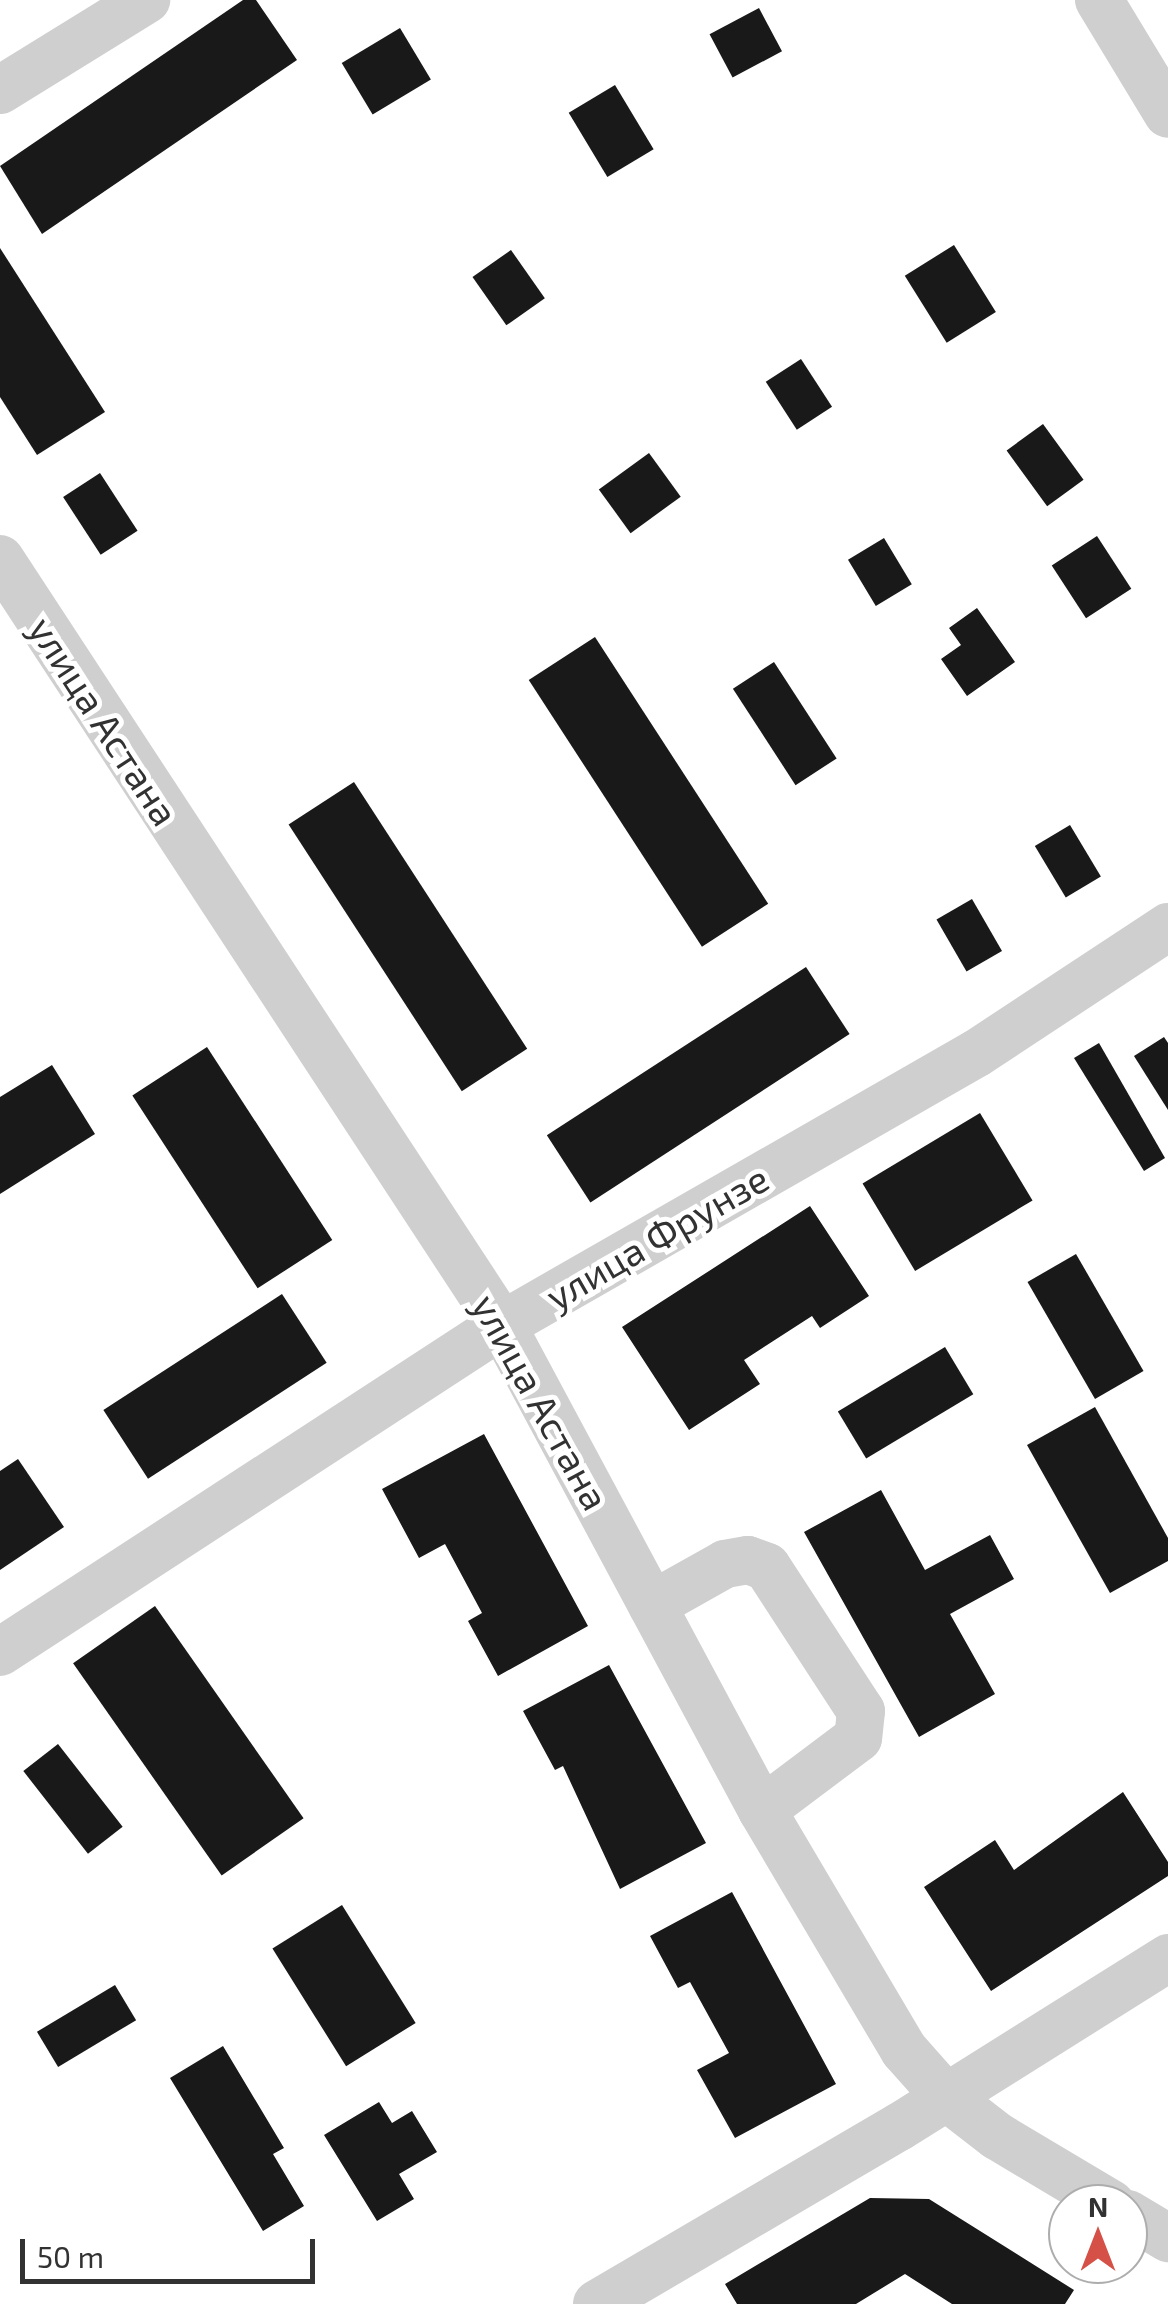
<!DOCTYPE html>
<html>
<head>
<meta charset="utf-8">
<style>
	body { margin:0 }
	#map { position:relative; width:1168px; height:2304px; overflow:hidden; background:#fff; font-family:"Exo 2",sans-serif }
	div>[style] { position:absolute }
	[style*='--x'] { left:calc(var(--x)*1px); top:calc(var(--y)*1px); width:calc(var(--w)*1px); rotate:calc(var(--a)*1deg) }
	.building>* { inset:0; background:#191919; transform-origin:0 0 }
	.minor>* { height:48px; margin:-24px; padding:0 24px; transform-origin:24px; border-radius:24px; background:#cfcfcf }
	span { translate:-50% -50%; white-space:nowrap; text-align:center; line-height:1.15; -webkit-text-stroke:10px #fff; paint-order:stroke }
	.street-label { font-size:38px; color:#323232 }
	.north { position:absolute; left:1048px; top:2184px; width:100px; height:100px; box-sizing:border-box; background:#fff; border:2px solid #adadad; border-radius:50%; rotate:0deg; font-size:28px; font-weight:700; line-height:40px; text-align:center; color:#323232 }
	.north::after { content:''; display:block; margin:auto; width:35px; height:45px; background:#d55148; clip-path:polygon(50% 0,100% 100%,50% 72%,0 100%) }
	.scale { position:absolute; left:20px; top:2239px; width:295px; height:45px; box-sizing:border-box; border:5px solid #323232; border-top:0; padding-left:12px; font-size:30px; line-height:35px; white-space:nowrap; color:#323232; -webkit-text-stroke:8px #fff; paint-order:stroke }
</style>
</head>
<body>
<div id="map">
	<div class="building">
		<div style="clip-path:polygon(243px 0,256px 0,297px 60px,42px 234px,0 166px)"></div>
		<div style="left:759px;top:8px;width:49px;height:56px;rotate:62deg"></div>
		<div style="left:400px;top:28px;width:60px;height:68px;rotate:59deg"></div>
		<div style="left:615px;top:85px;width:75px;height:54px;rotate:59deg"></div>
		<div style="left:954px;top:245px;width:79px;height:58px;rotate:58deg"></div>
		<div style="clip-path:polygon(0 248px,105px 412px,37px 455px,0 397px)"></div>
		<div style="left:511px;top:250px;width:59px;height:47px;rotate:55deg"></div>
		<div style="left:801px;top:359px;width:57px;height:42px;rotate:57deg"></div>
		<div style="left:1043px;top:424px;width:69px;height:45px;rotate:54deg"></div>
		<div style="left:649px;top:453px;width:54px;height:62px;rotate:54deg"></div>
		<div style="left:100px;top:473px;width:69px;height:44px;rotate:57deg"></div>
		<div style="left:1097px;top:536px;width:63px;height:54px;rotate:57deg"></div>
		<div style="left:884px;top:538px;width:54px;height:42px;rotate:59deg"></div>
		<div style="clip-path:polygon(977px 608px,1015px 662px,967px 696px,941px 659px,961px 645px,949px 628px)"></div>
		<div style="left:595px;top:637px;width:318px;height:79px;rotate:57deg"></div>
		<div style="left:774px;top:662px;width:115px;height:49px;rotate:57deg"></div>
		<div style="left:354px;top:782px;width:318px;height:78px;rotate:57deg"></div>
		<div style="left:1070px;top:825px;width:60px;height:41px;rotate:59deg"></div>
		<div style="left:972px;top:899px;width:60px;height:41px;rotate:60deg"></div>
		<div style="left:806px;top:967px;width:80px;height:309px;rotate:57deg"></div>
		<div style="clip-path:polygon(1164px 1037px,1168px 1043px,1168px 1110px,1134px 1056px)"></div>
		<div style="clip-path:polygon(1099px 1043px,1165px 1158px,1144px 1171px,1074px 1058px)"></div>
		<div style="left:207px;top:1047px;width:230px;height:89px;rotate:57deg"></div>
		<div style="clip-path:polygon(52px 1065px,95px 1134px,0 1194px,0 1097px)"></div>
		<div style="left:980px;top:1113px;width:102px;height:137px;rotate:59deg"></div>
		<div style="clip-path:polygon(810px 1206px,869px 1296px,820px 1328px,812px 1316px,744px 1360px,760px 1384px,689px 1430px,622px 1327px)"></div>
		<div style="left:1076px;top:1254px;width:135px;height:56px;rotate:60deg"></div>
		<div style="left:282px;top:1294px;width:82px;height:213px;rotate:57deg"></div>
		<div style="left:945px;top:1347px;width:55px;height:125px;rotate:59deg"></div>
		<div style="clip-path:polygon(1095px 1407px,1168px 1538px,1168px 1561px,1110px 1593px,1027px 1445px)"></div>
		<div style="clip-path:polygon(484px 1434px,588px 1626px,498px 1676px,468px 1621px,482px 1613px,445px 1544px,419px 1558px,382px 1489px)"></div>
		<div style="clip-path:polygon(18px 1459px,64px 1527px,0 1570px,0 1471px)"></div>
		<div style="clip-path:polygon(881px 1490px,925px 1570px,990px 1535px,1014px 1579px,950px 1614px,995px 1694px,919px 1737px,804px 1532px)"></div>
		<div style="left:155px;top:1606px;width:259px;height:100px;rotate:55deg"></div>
		<div style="clip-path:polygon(609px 1665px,706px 1843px,620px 1889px,563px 1766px,555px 1770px,523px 1711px)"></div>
		<div style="left:58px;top:1744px;width:105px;height:44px;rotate:52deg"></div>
		<div style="clip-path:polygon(1123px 1792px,1168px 1862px,1168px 1876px,991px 1991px,924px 1887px,995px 1840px,1014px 1870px)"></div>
		<div style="clip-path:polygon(732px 1892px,836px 2084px,735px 2138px,697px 2070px,729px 2053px,690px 1982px,678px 1988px,650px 1936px)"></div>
		<div style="left:342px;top:1905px;width:139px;height:82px;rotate:58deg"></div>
		<div style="left:115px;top:1985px;width:41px;height:91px;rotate:59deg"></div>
		<div style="clip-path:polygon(223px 2046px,284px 2148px,273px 2154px,304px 2206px,263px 2231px,170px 2078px)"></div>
		<div style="clip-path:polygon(379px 2102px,392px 2123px,412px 2111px,437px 2152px,399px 2174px,414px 2199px,377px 2221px,324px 2135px)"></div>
		<div style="clip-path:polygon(870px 2198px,929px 2199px,1074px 2290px,1065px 2304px,952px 2304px,905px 2274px,856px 2304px,737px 2304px,725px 2284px)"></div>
	</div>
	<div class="minor">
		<div style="--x:1099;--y:0;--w:133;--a:58.8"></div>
		<div style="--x:0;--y:90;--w:172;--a:-31.7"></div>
		<div style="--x:0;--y:559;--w:916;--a:56.76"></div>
		<div style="--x:502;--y:1325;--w:550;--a:61.81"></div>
		<div style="--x:762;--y:1810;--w:279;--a:59.4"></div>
		<div style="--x:904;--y:2050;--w:60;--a:48.4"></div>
		<div style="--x:944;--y:2095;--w:67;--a:37.7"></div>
		<div style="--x:997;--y:2136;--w:133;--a:30.8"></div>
		<div style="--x:652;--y:1605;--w:84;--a:-29.3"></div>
		<div style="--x:725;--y:1564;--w:23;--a:-10"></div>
		<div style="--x:748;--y:1560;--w:20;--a:20"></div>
		<div style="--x:767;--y:1567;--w:172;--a:56.9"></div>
		<div style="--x:861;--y:1711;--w:27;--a:96"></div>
		<div style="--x:858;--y:1738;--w:120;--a:143.1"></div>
		<div style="--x:0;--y:1652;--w:599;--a:-33.08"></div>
		<div style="--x:502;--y:1325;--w:547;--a:-29.8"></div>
		<div style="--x:977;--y:1053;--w:229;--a:-33.4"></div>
		<div style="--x:1128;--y:2214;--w:47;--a:31"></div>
		<div style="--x:597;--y:2304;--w:350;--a:-30.4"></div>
		<div style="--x:899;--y:2127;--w:318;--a:-32.1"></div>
	</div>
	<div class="street-label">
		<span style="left:104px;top:721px;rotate:57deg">улица Астана</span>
		<span style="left:657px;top:1237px;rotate:-30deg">улица Фрунзе</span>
		<span style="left:541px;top:1402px;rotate:61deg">улица Астана</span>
	</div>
	<div class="north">N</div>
	<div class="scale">50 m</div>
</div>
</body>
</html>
